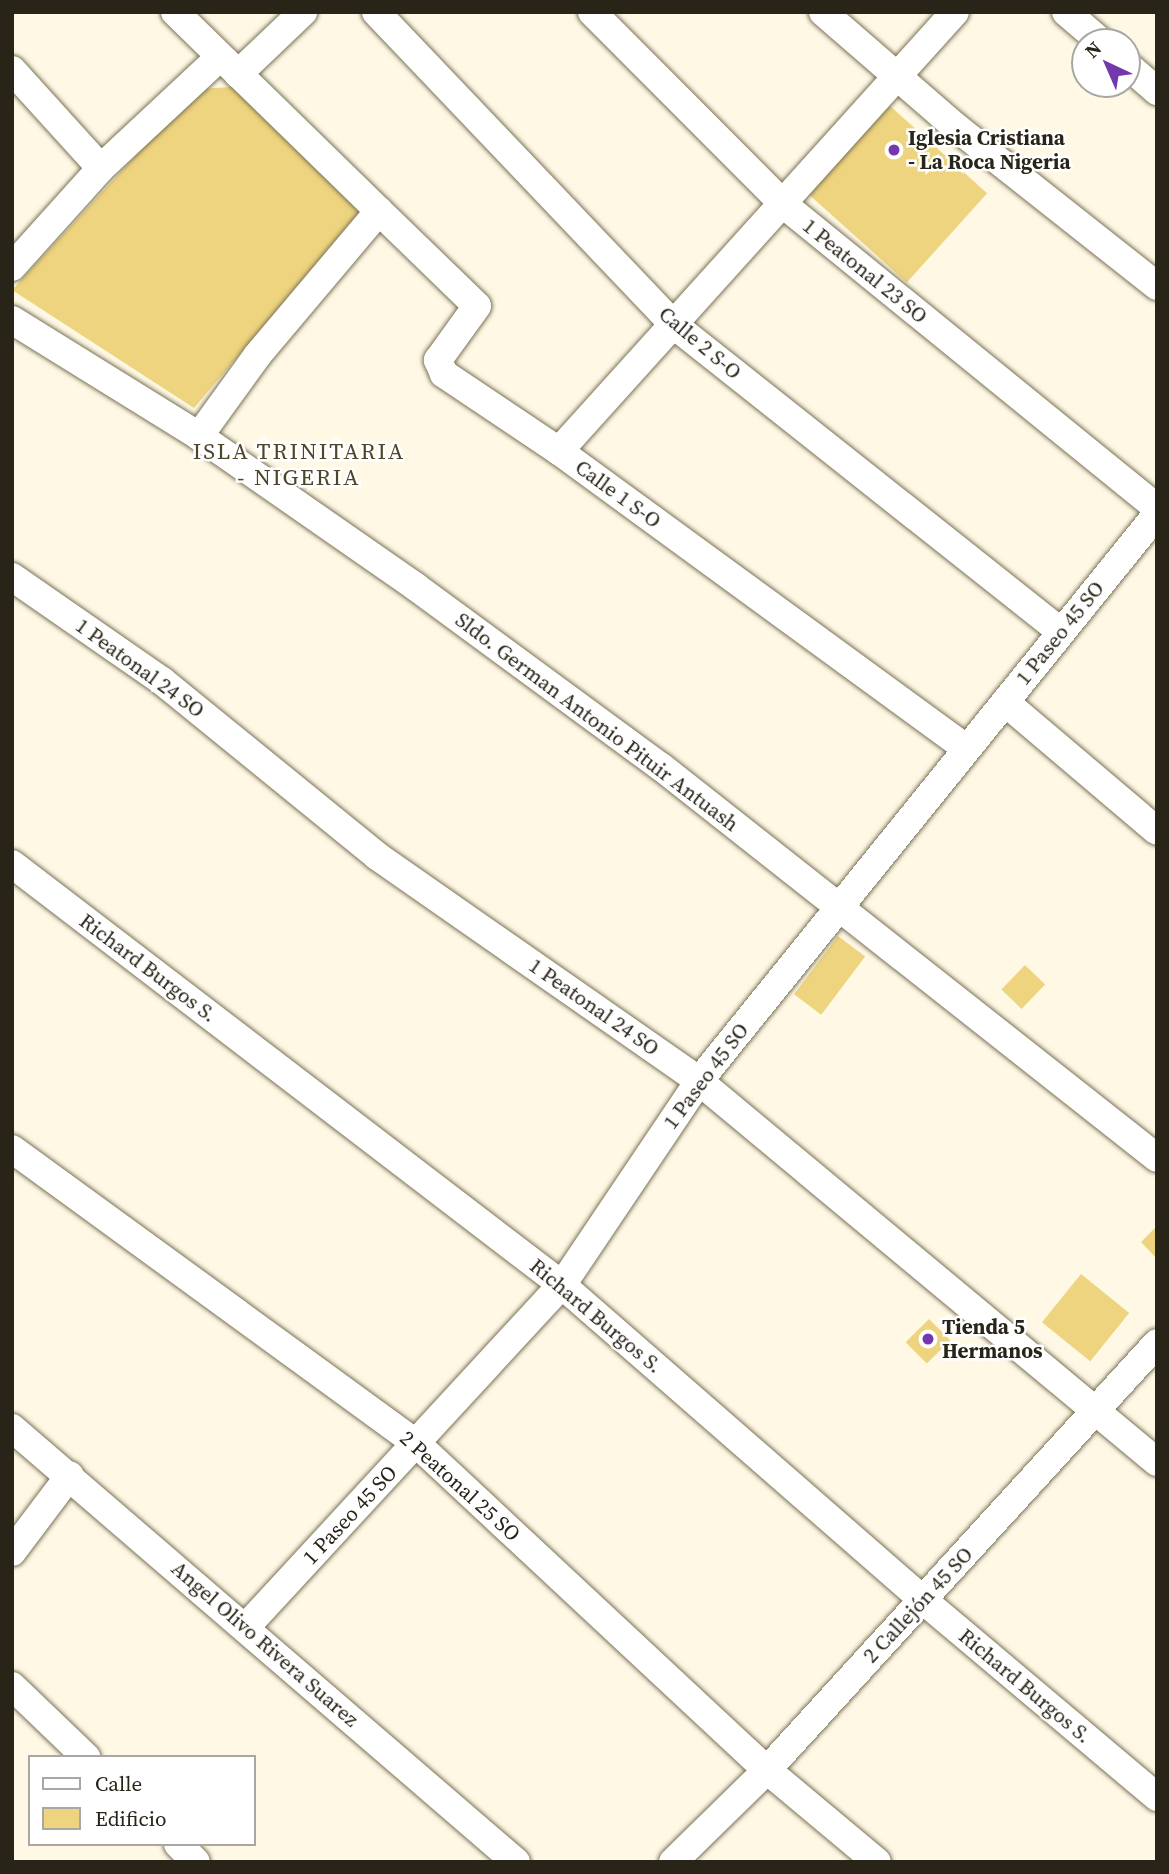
<!DOCTYPE html>
<html>
<head>
<meta charset="utf-8">
<style>
	body { margin:0 }
	#map { position:relative; width:1169px; height:1874px; overflow:hidden; background:#fef8e5; font-family:"Source Serif 4",serif }
	div>[style] { position:absolute }
	[style*='--x'] { left:calc(var(--x)*1px); top:calc(var(--y)*1px); width:calc(var(--w)*1px); rotate:calc(var(--a)*1deg) }
	.building>* { inset:0; background:#eed47e; transform-origin:0 0 }
	.roads { filter:drop-shadow(0 0 2px #7b7255) drop-shadow(0 0 2px #7b7255) }
	.street>* { height:28px; margin:-14px; padding:0 14px; transform-origin:14px; border-radius:14px; background:#fff }
	.dots>* { width:19px; height:19px; translate:-50% -50%; box-sizing:border-box; border:4px solid #fff; border-radius:50% }
	span { translate:-50% -50%; white-space:nowrap; text-align:center; line-height:1.15; -webkit-text-stroke:5px #fff; paint-order:stroke }
	.poi-label { font-size:21px; color:#282418; font-weight:700 }
	.left { translate:0 -50%; text-align:left }
	.street-label { font-size:21px; color:#282418 }
	.neighbourhood-label { font-size:23px; color:#4e462a; letter-spacing:2px }
	.frame { position:absolute; inset:0; border:14px solid #282418; pointer-events:none }
	.legend { position:absolute; left:28px; top:1755px; width:228px; height:91px; box-sizing:border-box; background:#fff; border:2px solid #a9a7a3; margin:0; padding:9px 12px; list-style:none; font-size:21px; color:#282418 }
	.legend li { display:flex; align-items:center; gap:14px; height:35px }
	.legend b { width:35px; border:2px solid #a9a7a3 }
	.north { position:absolute; left:1071px; top:28px; width:70px; height:70px; box-sizing:border-box; background:#fff; border:2px solid #a9a7a3; border-radius:50%; rotate:316deg; font-size:19px; font-weight:700; line-height:28px; text-align:center; color:#282418 }
	.north::after { content:''; display:block; margin:auto; width:24px; height:32px; background:#7338ae; clip-path:polygon(50% 0,100% 100%,50% 72%,0 100%) }
</style>
</head>
<body>
<div id="map">
	<div class="building">
		<div style="clip-path:polygon(232px 87px,243px 93px,360px 212px,194px 408px,12px 290px,197px 89px)"></div>
		<div style="left:889px;top:105px;width:132px;height:120px;rotate:42deg"></div>
		<div style="left:838px;top:936px;width:34px;height:73px;rotate:37deg"></div>
		<div style="left:1025px;top:965px;width:28px;height:34px;rotate:44deg"></div>
		<div style="clip-path:polygon(1157px 1226px,1157px 1259px,1141px 1242px)"></div>
		<div style="left:1081px;top:1274px;width:62px;height:62px;rotate:39deg"></div>
		<div style="left:929px;top:1319px;width:30px;height:33px;rotate:45deg"></div>
	</div>
	<div class="roads">
		<div class="street">
			<div style="--x:175;--y:12;--w:285;--a:44.3"></div>
			<div style="--x:379;--y:211;--w:189;--a:130.1"></div>
			<div style="--x:257;--y:356;--w:99;--a:125.9"></div>
			<div style="--x:376;--y:12;--w:432;--a:46.4"></div>
			<div style="--x:674;--y:325;--w:494;--a:38.4"></div>
			<div style="--x:592;--y:12;--w:271;--a:45.1"></div>
			<div style="--x:783;--y:204;--w:482;--a:39.1"></div>
			<div style="--x:823;--y:12;--w:177;--a:40.9"></div>
			<div style="--x:957;--y:128;--w:255;--a:38.3"></div>
			<div style="--x:1066;--y:12;--w:46;--a:40.6"></div>
			<div style="--x:1127;--y:65;--w:40;--a:41"></div>
			<div style="--x:12;--y:70;--w:132;--a:47.8"></div>
			<div style="--x:238;--y:74;--w:90;--a:-43.6"></div>
			<div style="--x:379;--y:211;--w:136;--a:44.1"></div>
			<div style="--x:477;--y:306;--w:67;--a:125.8"></div>
			<div style="--x:438;--y:360;--w:15;--a:67"></div>
			<div style="--x:444;--y:374;--w:138;--a:33.8"></div>
			<div style="--x:559;--y:451;--w:505;--a:36.14"></div>
			<div style="--x:12;--y:267;--w:133;--a:-48"></div>
			<div style="--x:101;--y:168;--w:163;--a:-43"></div>
			<div style="--x:12;--y:320;--w:220;--a:31.8"></div>
			<div style="--x:199;--y:436;--w:264;--a:34.8"></div>
			<div style="--x:416;--y:587;--w:303;--a:36.3"></div>
			<div style="--x:660;--y:766;--w:633;--a:38.26"></div>
			<div style="--x:559;--y:451;--w:591;--a:-47.95"></div>
			<div style="--x:12;--y:577;--w:183;--a:34.7"></div>
			<div style="--x:162;--y:681;--w:277;--a:39.1"></div>
			<div style="--x:377;--y:856;--w:393;--a:34.9"></div>
			<div style="--x:699;--y:1081;--w:596;--a:39.76"></div>
			<div style="--x:1005;--y:702;--w:199;--a:40.3"></div>
			<div style="--x:12;--y:864;--w:693;--a:37.43"></div>
			<div style="--x:562;--y:1285;--w:479;--a:41.1"></div>
			<div style="--x:923;--y:1600;--w:306;--a:40.1"></div>
			<div style="--x:12;--y:1149;--w:501;--a:36.07"></div>
			<div style="--x:417;--y:1444;--w:478;--a:43"></div>
			<div style="--x:767;--y:1770;--w:143;--a:39.9"></div>
			<div style="--x:12;--y:1428;--w:665;--a:40.73"></div>
			<div style="--x:12;--y:1552;--w:96;--a:-53"></div>
			<div style="--x:245;--y:1628;--w:467;--a:-47.3"></div>
			<div style="--x:562;--y:1285;--w:246;--a:-56.1"></div>
			<div style="--x:699;--y:1081;--w:729;--a:-51.07"></div>
			<div style="--x:12;--y:1686;--w:103;--a:43.8"></div>
			<div style="--x:178;--y:1844;--w:25;--a:45"></div>
			<div style="--x:673;--y:1862;--w:132;--a:-44.4"></div>
			<div style="--x:767;--y:1770;--w:578;--a:-47.59"></div>
		</div>
	</div>
	<div class="dots">
		<div style="left:894px;top:150px;background:#7338ae"></div>
		<div style="left:928px;top:1339px;background:#7338ae"></div>
	</div>
	<div class="poi-label">
		<span class="left" style="left:908px;top:150px">Iglesia Cristiana<br>- La Roca Nigeria</span>
		<span class="left" style="left:942px;top:1339px">Tienda 5<br>Hermanos</span>
	</div>
	<div class="street-label">
		<span style="left:865px;top:271px;rotate:39deg">1 Peatonal 23 SO</span>
		<span style="left:700px;top:343px;rotate:40deg">Calle 2 S-O</span>
		<span style="left:618px;top:494px;rotate:36deg">Calle 1 S-O</span>
		<span style="left:1060px;top:633px;rotate:-51deg">1 Paseo 45 SO</span>
		<span style="left:140px;top:668px;rotate:36deg">1 Peatonal 24 SO</span>
		<span style="left:597px;top:722px;rotate:37deg">Sldo. German Antonio Pituir Antuash</span>
		<span style="left:148px;top:968px;rotate:37deg">Richard Burgos S.</span>
		<span style="left:594px;top:1007px;rotate:35deg">1 Peatonal 24 SO</span>
		<span style="left:706px;top:1076px;rotate:-53deg">1 Paseo 45 SO</span>
		<span style="left:596px;top:1316px;rotate:40deg">Richard Burgos S.</span>
		<span style="left:460px;top:1486px;rotate:42deg">2 Peatonal 25 SO</span>
		<span style="left:350px;top:1515px;rotate:-47deg">1 Paseo 45 SO</span>
		<span style="left:918px;top:1605px;rotate:-47deg">2 Callejón 45 SO</span>
		<span style="left:265px;top:1644px;rotate:41deg">Angel Olivo Rivera Suarez</span>
		<span style="left:1025px;top:1686px;rotate:40deg">Richard Burgos S.</span>
	</div>
	<div class="neighbourhood-label">
		<span style="left:299px;top:464px">ISLA TRINITARIA<br>- NIGERIA</span>
	</div>
	<div class="frame"></div>
	<ul class="legend">
	<li><b style="height:9px;background:#fff"></b>Calle</li>
	<li><b style="height:19px;background:#eed47e"></b>Edificio</li>
	</ul>
	<div class="north">N</div>
</div>
</body>
</html>
